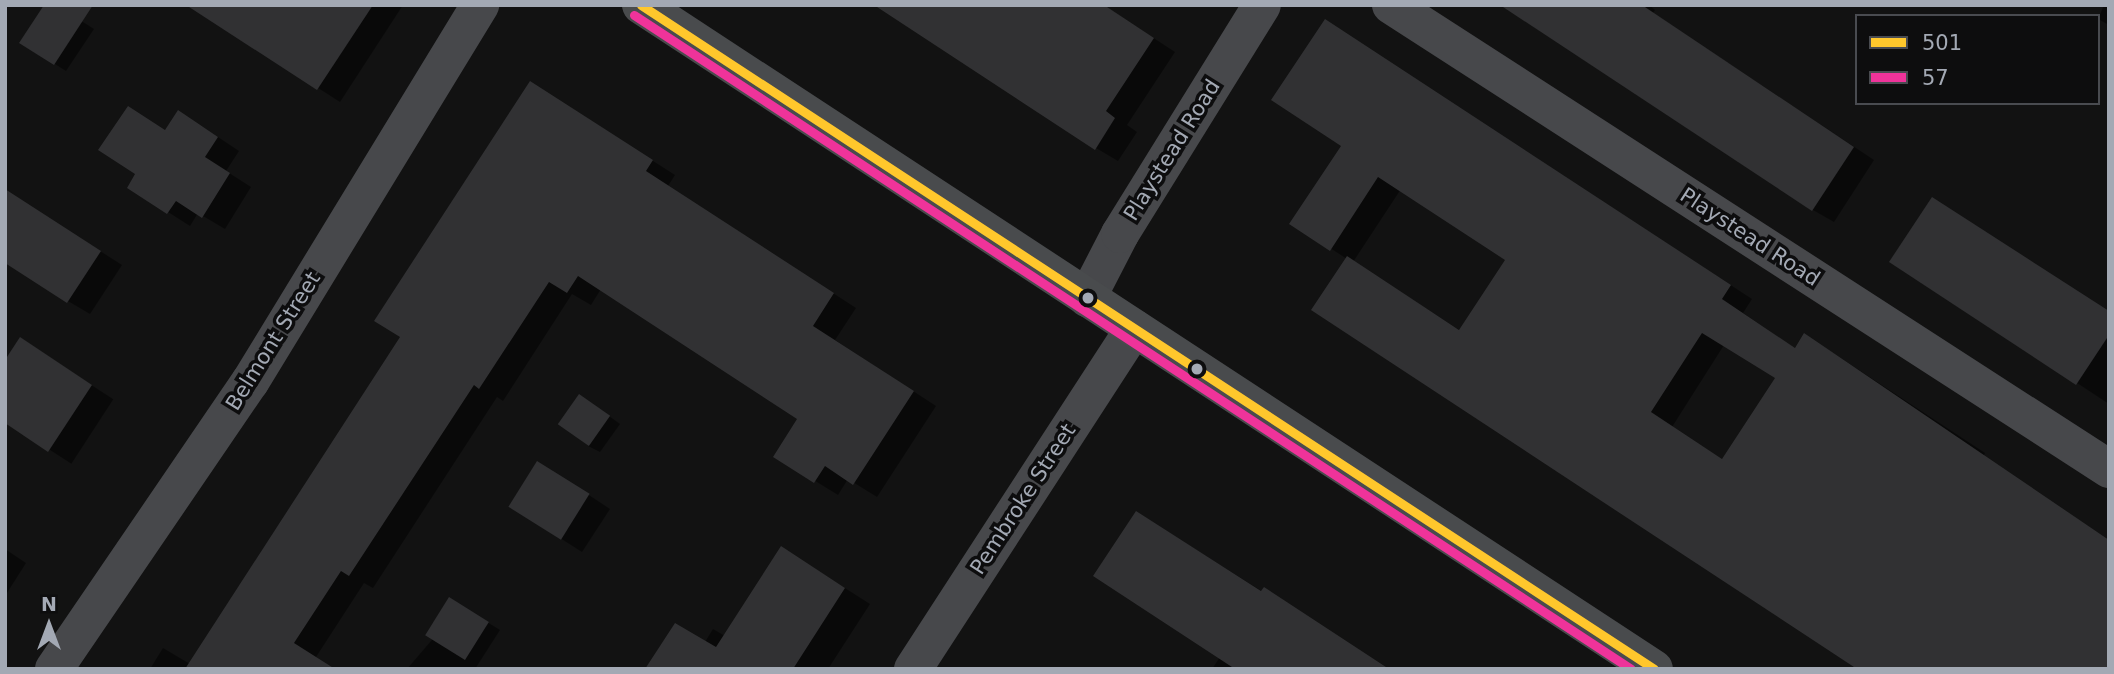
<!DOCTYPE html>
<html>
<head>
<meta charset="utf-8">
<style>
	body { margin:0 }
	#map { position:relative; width:2114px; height:674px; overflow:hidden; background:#121212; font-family:"DejaVu Sans",sans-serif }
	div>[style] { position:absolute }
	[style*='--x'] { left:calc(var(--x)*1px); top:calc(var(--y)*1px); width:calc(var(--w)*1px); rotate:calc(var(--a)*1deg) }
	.shadow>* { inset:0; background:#0007; transform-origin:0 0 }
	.building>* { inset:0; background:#313133; transform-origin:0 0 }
	.minor>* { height:38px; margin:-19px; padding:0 19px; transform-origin:19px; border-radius:19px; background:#47484b }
	.major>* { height:38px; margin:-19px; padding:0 19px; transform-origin:19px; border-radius:19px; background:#494b4d }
	.bus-1>* { height:9px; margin:-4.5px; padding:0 4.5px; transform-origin:4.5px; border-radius:4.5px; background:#ffc72c }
	.bus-2>* { height:9px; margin:-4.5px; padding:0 4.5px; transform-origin:4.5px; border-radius:4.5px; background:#ef339a }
	.dots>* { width:19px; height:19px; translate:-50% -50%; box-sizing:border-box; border:4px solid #0d0d0e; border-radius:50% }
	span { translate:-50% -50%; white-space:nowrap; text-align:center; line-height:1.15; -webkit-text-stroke:7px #0d0d0e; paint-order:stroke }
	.street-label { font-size:21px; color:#a3a9b4 }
	.frame { position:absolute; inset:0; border:7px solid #a3a9b4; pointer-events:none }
	.legend { position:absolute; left:1855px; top:14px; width:245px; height:91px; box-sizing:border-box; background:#0d0d0e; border:2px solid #494b50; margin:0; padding:9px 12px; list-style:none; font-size:21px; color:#a3a9b4 }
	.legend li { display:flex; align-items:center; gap:14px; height:35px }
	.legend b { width:35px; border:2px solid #494b50 }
	.north { position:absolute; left:14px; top:590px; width:70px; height:70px; -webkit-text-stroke:5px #0d0d0e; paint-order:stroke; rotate:0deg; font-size:19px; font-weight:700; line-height:28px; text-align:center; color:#a3a9b4 }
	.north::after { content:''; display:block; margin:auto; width:24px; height:32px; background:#a3a9b4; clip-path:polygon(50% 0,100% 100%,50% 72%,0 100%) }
</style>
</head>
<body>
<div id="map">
	<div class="shadow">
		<div style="clip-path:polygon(56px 5px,94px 29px,66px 71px,55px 64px)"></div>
		<div style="clip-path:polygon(189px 5px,403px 5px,340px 102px)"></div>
		<div style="clip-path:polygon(1103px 5px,1175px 52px,1127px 125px,1137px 132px,1118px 161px,1096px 148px)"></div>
		<div style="clip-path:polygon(1546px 5px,1649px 5px,1655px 10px,1653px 13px,1874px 160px,1834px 222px,1813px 210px)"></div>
		<div style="clip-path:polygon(2104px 5px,2109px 5px,2109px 25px,2098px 19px)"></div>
		<div style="clip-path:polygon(evenodd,1326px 21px,1752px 299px,1743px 313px,1796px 349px,1827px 349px,1985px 453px,1983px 457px,2109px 540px,2109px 669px,1861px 669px,1347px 259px,1292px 223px,1343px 145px,1326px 21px,1401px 189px,1507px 260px,1461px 331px,1353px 262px,1401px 189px,1326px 21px,1724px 345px,1777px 378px,1723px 460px,1672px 427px,1724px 345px)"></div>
		<div style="clip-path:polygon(531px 83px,675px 175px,668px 186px,856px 308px,835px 340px,936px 406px,877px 497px,848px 479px,838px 495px,775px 456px,800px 418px,601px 289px,591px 305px,572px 294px,503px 401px,497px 397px,373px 588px,364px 583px,316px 657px,323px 669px,150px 669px,163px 648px,190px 664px,402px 337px)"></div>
		<div style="clip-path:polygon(200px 125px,239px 151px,226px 171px,251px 187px,225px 229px,198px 213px,190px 226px,129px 187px,167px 131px)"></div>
		<div style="clip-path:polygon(6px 191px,122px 265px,90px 314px,68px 301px)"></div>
		<div style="clip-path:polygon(1892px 261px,2109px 313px,2109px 404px)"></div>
		<div style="left:42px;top:353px;width:85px;height:77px;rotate:33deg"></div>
		<div style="clip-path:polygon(591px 403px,620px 424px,600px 452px,588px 446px)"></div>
		<div style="clip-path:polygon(560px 476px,610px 509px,582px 552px,510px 506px)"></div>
		<div style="clip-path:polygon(1158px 526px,1386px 669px,1212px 669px,1220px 657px)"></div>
		<div style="clip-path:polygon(782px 548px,870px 604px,828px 669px,647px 669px,705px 642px,713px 629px,725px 636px)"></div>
		<div style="clip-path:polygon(5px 549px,26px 563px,5px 596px)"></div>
		<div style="clip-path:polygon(461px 606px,500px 630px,475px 669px,407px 669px)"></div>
	</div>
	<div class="building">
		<div style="clip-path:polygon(44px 5px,93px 5px,54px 65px,19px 43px)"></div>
		<div style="clip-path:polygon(186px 5px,373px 5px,317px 90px)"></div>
		<div style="clip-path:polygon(874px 5px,1104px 5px,1154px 38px,1106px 111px,1115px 118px,1095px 150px)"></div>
		<div style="clip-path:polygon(1500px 5px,1642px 5px,1854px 147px,1812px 211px)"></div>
		<div style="clip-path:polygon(evenodd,1325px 19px,1731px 285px,1722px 299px,1795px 348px,1804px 333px,2109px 540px,2109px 669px,1857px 669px,1311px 310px,1347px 256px,1459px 330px,1505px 260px,1378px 177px,1330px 251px,1289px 224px,1341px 146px,1271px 100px,1325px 19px,1702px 333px,1775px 378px,1722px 459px,1651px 412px,1702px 333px)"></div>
		<div style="clip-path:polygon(530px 81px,653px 160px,646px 171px,834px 293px,813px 326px,914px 391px,853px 485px,825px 466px,814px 483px,773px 457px,797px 419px,578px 276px,567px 293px,549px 282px,479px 389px,474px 385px,349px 576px,341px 571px,294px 643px,335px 669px,185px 669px,400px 337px,374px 321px)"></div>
		<div style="clip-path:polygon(128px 106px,165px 130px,178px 110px,218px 137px,205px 157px,230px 173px,202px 218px,176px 201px,167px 214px,127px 188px,135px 174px,98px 150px)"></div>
		<div style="clip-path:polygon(5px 189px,101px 251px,67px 303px,5px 263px)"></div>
		<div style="clip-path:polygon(1932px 197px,2109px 311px,2109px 335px,2076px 385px,1889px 262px)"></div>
		<div style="clip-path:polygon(20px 337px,92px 385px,48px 452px,5px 423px,5px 360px)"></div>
		<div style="left:579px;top:394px;width:38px;height:37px;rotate:35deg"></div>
		<div style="left:537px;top:461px;width:62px;height:54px;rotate:32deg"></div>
		<div style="clip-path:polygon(1136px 511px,1261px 591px,1264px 587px,1389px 669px,1235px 669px,1093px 576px)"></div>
		<div style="clip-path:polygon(781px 546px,845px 588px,793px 669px,645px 669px,675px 623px,716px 647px)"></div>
		<div style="left:449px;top:597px;width:47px;height:45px;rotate:32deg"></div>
	</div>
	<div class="minor">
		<div style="--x:1391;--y:5;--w:855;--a:32.87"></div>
		<div style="--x:1087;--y:298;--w:72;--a:-62.7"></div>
		<div style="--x:1120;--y:234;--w:269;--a:-58.2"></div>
		<div style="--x:54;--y:669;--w:348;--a:-55.7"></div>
		<div style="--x:250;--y:382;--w:442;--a:-58.6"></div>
		<div style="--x:913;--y:669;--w:406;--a:-57"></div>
	</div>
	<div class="major">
		<div style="--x:641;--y:5;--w:1211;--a:33.24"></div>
	</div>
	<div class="bus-1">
		<div style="--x:641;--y:5;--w:1211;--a:33.24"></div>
	</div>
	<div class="bus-2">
		<div style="--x:634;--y:15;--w:1192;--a:33.26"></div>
	</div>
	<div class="dots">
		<div style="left:1088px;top:298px;background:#a3a9b4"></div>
		<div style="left:1197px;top:369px;background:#a3a9b4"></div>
	</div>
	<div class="street-label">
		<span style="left:1172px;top:150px;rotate:-58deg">Playstead Road</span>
		<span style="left:1750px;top:237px;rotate:33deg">Playstead Road</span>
		<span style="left:273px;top:341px;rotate:-58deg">Belmont Street</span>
		<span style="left:1023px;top:499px;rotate:-57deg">Pembroke Street</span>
	</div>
	<div class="frame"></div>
	<ul class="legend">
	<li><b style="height:9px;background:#ffc72c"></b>501</li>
	<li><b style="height:9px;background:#ef339a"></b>57</li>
	</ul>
	<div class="north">N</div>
</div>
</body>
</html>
